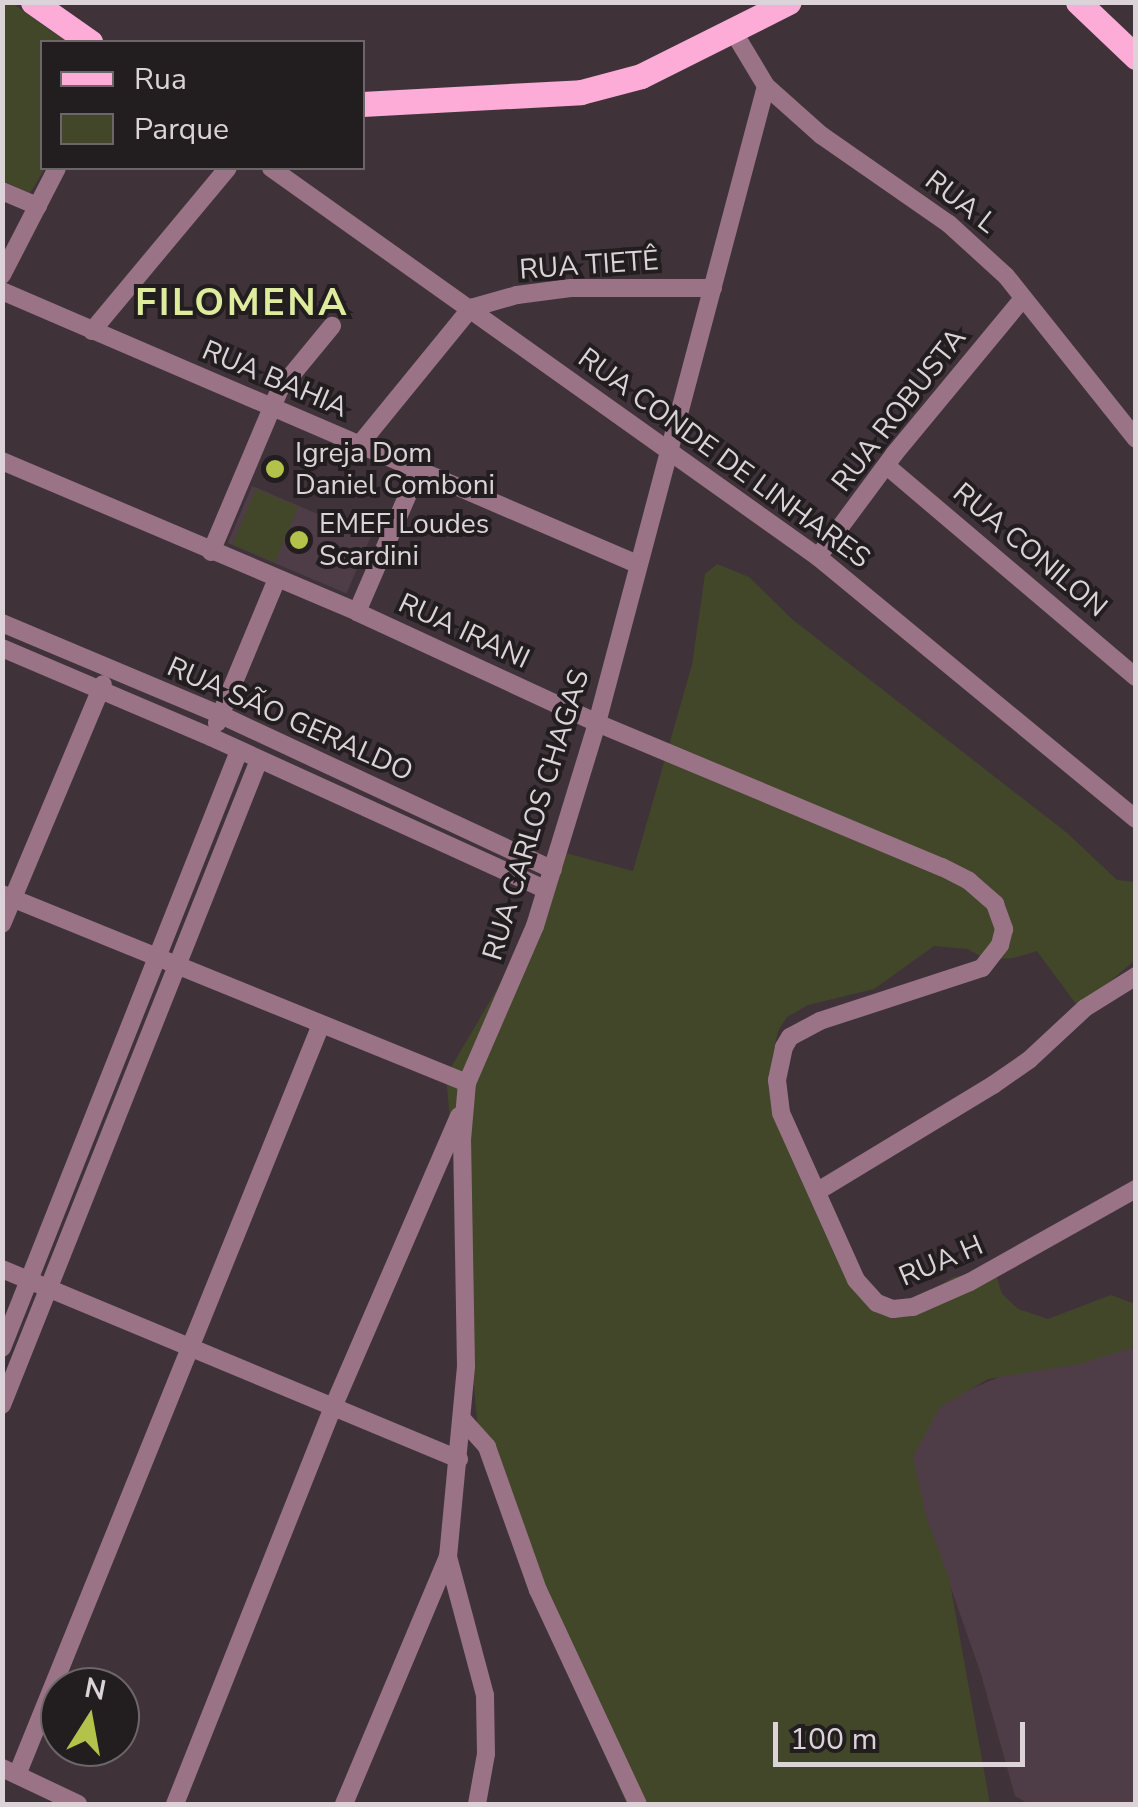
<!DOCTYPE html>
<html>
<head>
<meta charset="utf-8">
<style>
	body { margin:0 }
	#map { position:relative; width:1138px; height:1807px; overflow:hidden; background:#3f3339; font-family:"Nunito Sans",sans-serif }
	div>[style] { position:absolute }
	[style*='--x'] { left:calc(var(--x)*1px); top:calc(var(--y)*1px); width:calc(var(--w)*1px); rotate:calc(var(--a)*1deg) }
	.built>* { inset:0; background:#4e3d46; transform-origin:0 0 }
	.green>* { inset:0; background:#42472a; transform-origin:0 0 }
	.minor>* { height:18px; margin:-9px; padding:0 9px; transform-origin:9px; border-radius:9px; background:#9a7387 }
	.primary>* { height:25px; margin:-12.5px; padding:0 12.5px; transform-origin:12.5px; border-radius:12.5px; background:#fcacd6 }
	.dots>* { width:28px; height:28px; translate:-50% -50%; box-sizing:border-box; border:5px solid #221d1f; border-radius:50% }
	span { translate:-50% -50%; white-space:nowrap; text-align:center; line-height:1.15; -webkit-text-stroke:8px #221d1f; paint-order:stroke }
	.street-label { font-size:28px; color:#dbd3d7 }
	.poi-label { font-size:28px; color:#dbd3d7 }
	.left { translate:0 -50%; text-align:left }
	.district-label { font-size:38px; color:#dfec9e; font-weight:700; letter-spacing:2.5px }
	.frame { position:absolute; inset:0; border:5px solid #dbd3d7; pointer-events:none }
	.legend { position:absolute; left:40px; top:40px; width:325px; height:130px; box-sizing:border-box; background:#221d1f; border:2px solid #6c6669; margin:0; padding:12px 18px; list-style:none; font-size:30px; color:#dbd3d7 }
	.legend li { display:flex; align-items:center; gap:20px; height:50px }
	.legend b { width:50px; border:2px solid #6c6669 }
	.north { position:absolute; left:40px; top:1667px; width:100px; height:100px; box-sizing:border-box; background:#221d1f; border:2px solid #6c6669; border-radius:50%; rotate:11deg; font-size:28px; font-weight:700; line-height:40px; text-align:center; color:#dbd3d7 }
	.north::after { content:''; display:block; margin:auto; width:35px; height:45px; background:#b3c24b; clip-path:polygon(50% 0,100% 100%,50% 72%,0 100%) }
	.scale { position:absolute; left:773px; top:1722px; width:252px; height:45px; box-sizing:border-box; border:5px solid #dbd3d7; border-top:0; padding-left:12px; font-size:30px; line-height:35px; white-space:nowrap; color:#dbd3d7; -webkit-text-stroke:8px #221d1f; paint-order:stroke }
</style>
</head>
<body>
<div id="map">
	<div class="built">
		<div style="left:252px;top:486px;width:129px;height:62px;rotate:23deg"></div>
		<div style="clip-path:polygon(1119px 1326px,1136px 1354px,1135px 1804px,1029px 1804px,1015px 1796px,981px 1674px,893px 1422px)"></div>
	</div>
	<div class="green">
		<div style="clip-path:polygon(4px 3px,12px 3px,67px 42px,42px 42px,45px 168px,30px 193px,3px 181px)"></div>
		<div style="left:256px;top:489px;width:46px;height:60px;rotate:23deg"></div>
		<div style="clip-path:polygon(717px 564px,749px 577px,793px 620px,1067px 833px,1117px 880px,1135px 882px,1135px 960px,1079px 1008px,1037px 951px,1013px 958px,985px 959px,968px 949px,934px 946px,874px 989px,808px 1005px,787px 1017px,778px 1031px,772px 1059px,783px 1116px,841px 1246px,888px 1307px,917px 1301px,953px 1277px,995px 1272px,1002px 1294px,1018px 1309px,1048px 1319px,1111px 1295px,1135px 1304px,1135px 1347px,1080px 1364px,988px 1379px,940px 1407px,913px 1457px,926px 1516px,949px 1578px,990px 1804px,627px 1804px,550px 1633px,495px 1482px,480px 1453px,446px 1076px,523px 945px,548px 915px,565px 853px,633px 871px,692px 665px,705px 574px)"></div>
	</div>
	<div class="minor">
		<div style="--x:733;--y:31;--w:64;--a:59"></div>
		<div style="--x:766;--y:86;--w:74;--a:41.7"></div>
		<div style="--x:821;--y:135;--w:156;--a:34.8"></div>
		<div style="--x:949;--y:224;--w:77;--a:42.4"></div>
		<div style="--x:1006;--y:276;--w:208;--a:51.4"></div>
		<div style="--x:271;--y:168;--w:671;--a:35.42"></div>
		<div style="--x:818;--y:557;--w:412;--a:39.5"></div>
		<div style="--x:2;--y:191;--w:39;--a:23"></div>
		<div style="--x:2;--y:275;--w:120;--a:-62.8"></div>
		<div style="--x:2;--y:291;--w:691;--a:23.26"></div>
		<div style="--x:92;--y:331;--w:212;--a:-50.2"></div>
		<div style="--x:360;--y:444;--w:176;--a:-50.8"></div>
		<div style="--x:471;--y:308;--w:48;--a:-15.8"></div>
		<div style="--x:517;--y:295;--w:54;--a:-7.4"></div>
		<div style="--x:571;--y:288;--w:142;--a:0"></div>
		<div style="--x:2;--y:461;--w:386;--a:23"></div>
		<div style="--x:357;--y:612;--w:264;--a:24.8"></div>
		<div style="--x:597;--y:723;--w:374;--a:22.7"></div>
		<div style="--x:942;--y:867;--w:30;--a:27"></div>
		<div style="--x:969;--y:881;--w:35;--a:41"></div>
		<div style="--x:995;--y:904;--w:27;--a:70"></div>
		<div style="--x:1004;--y:929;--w:16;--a:104"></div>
		<div style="--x:1000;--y:945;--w:29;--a:128"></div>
		<div style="--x:982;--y:968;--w:170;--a:161.9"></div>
		<div style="--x:820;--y:1021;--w:34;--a:152"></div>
		<div style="--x:790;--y:1037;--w:12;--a:121"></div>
		<div style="--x:784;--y:1047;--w:34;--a:102"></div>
		<div style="--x:777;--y:1080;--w:33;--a:83"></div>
		<div style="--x:781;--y:1113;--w:183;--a:65.8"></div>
		<div style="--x:856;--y:1280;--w:31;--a:48"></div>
		<div style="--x:877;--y:1303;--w:17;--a:21"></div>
		<div style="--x:893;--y:1309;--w:20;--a:-6"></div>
		<div style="--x:913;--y:1307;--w:62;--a:-23.7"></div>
		<div style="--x:970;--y:1282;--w:190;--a:-29.3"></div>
		<div style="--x:888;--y:467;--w:325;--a:40.3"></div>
		<div style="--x:211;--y:552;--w:177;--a:-67.1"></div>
		<div style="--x:280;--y:389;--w:82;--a:-50.5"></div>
		<div style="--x:818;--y:557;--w:129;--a:-53.5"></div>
		<div style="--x:895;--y:453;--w:201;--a:-50.4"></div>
		<div style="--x:357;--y:612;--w:156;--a:-66.6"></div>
		<div style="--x:2;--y:623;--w:238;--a:22.8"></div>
		<div style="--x:221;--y:715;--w:366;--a:25"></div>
		<div style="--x:2;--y:648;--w:227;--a:23.1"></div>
		<div style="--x:211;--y:737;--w:367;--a:24.5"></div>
		<div style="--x:217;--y:723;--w:154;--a:-67.4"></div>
		<div style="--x:2;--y:894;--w:502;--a:22.12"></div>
		<div style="--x:2;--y:924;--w:260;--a:-67.2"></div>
		<div style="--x:818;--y:1191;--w:205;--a:-31.2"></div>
		<div style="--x:993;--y:1085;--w:44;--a:-34.8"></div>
		<div style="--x:1029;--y:1060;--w:76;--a:-42.9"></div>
		<div style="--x:1085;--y:1008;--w:60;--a:-32.1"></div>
		<div style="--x:2;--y:1269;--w:495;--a:22.6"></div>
		<div style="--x:2;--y:1348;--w:642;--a:-68.35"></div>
		<div style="--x:2;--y:1405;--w:694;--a:-68.28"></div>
		<div style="--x:463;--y:1420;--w:36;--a:48"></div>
		<div style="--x:487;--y:1447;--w:152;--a:70.4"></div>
		<div style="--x:538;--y:1590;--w:236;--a:65"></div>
		<div style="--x:2;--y:1768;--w:84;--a:25.3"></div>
		<div style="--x:17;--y:1775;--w:807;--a:-67.95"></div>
		<div style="--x:175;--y:1804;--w:430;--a:-68.3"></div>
		<div style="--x:334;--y:1405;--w:315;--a:-66.6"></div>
		<div style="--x:344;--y:1804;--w:268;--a:-67.2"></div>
		<div style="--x:477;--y:1804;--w:51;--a:-79.8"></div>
		<div style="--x:486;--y:1754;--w:59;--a:-91"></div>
		<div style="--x:485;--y:1695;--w:143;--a:-105"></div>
		<div style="--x:448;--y:1557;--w:192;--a:-84.6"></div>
		<div style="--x:466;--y:1366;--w:226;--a:-91"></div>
		<div style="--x:462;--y:1140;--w:57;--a:-85"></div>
		<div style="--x:467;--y:1083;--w:171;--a:-66.6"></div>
		<div style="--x:535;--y:926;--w:212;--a:-73"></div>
		<div style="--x:597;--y:723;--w:659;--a:-75.14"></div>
	</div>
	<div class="primary">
		<div style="--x:33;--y:2;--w:70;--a:35.1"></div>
		<div style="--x:1078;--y:2;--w:80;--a:43.5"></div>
		<div style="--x:362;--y:104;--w:219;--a:-3.1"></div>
		<div style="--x:581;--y:92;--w:62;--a:-14.9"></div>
		<div style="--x:641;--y:76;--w:165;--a:-26.6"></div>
	</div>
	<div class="dots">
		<div style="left:275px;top:469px;background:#b3c24b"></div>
		<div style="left:299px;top:540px;background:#b3c24b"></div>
	</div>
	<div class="street-label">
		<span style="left:961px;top:202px;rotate:38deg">RUA L</span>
		<span style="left:589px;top:265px;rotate:-4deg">RUA TIETÊ</span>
		<span style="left:275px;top:379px;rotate:23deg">RUA BAHIA</span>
		<span style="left:899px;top:410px;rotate:-52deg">RUA ROBUSTA</span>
		<span style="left:724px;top:458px;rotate:36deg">RUA CONDE DE LINHARES</span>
		<span style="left:1030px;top:550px;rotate:40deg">RUA CONILON</span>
		<span style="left:464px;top:631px;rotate:25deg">RUA IRANI</span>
		<span style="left:290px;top:719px;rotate:24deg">RUA SÃO GERALDO</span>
		<span style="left:536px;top:815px;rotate:-73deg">RUA CARLOS CHAGAS</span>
		<span style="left:941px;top:1261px;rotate:-23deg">RUA H</span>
	</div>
	<div class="poi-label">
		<span class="left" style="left:295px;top:469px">Igreja Dom<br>Daniel Comboni</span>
		<span class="left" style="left:319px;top:540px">EMEF Loudes<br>Scardini</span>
	</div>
	<div class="district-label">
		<span style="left:242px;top:303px">FILOMENA</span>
	</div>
	<div class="frame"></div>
	<ul class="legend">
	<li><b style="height:12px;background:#fcacd6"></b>Rua</li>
	<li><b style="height:28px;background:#42472a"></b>Parque</li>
	</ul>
	<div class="north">N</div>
	<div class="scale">100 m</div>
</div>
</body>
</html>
